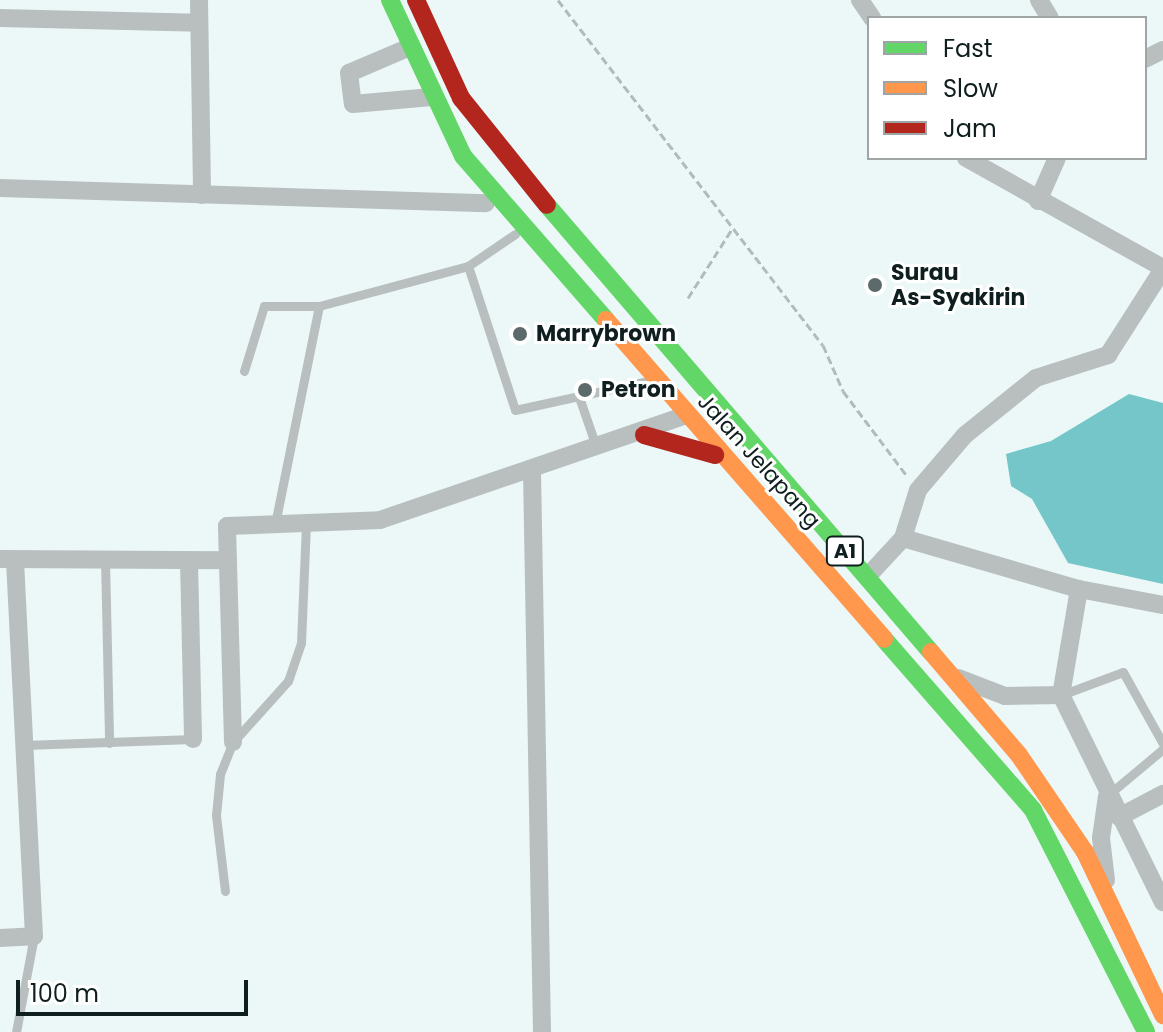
<!DOCTYPE html>
<html>
<head>
<meta charset="utf-8">
<style>
	body { margin:0 }
	#map { position:relative; width:1163px; height:1032px; overflow:hidden; background:#ecf8f8; font-family:Poppins,sans-serif }
	div>[style] { position:absolute }
	[style*='--x'] { left:calc(var(--x)*1px); top:calc(var(--y)*1px); width:calc(var(--w)*1px); rotate:calc(var(--a)*1deg) }
	.water>* { inset:0; background:#74c6c8 }
	.path>* { height:3px; margin-top:-1.5px; transform-origin:0; background:repeating-linear-gradient(90deg,#b3baba 0 8px,transparent 0 12px) }
	.lane>* { height:9px; margin:-4.5px; padding:0 4.5px; transform-origin:4.5px; border-radius:4.5px; background:#b9bfbf }
	.street>* { height:18px; margin:-9px; padding:0 9px; transform-origin:9px; border-radius:9px; background:#b9bfbf }
	.fast>* { height:18px; margin:-9px; padding:0 9px; transform-origin:9px; border-radius:9px; background:#63d668 }
	.slow>* { height:18px; margin:-9px; padding:0 9px; transform-origin:9px; border-radius:9px; background:#ff974d }
	.jam>* { height:18px; margin:-9px; padding:0 9px; transform-origin:9px; border-radius:9px; background:#b3261e }
	.dots>* { width:22px; height:22px; translate:-50% -50%; box-sizing:border-box; border:4px solid #fff; border-radius:50% }
	span { translate:-50% -50%; white-space:nowrap; text-align:center; line-height:1.15; -webkit-text-stroke:6px #fff; paint-order:stroke }
	.shield-label span { padding:2px 6px; background:#fff; border:2px solid; border-radius:6px; -webkit-text-stroke-width:0 }
	.shield-label { font-size:20px; color:#0f1e1f; font-weight:700 }
	.poi-label { font-size:22px; color:#0f1e1f; font-weight:700 }
	.left { translate:0 -50%; text-align:left }
	.street-label { font-size:22px; color:#0f1e1f }
	.legend { position:absolute; left:867px; top:16px; width:280px; height:144px; box-sizing:border-box; background:#fff; border:2px solid #9fa5a5; margin:0; padding:10px 14px; list-style:none; font-size:24px; color:#0f1e1f }
	.legend li { display:flex; align-items:center; gap:16px; height:40px }
	.legend b { width:40px; border:2px solid #9fa5a5 }
	.scale { position:absolute; left:16px; top:980px; width:232px; height:36px; box-sizing:border-box; border:4px solid #0f1e1f; border-top:0; padding-left:10px; font-size:24px; line-height:28px; white-space:nowrap; color:#0f1e1f; -webkit-text-stroke:6px #fff; paint-order:stroke }
</style>
</head>
<body>
<div id="map">
	<div class="water">
		<div style="clip-path:polygon(1129px 394px,1163px 403px,1163px 584px,1068px 563px,1032px 499px,1011px 486px,1006px 454px,1051px 441px)"></div>
	</div>
	<div class="path">
		<div style="--x:558;--y:0;--w:435;--a:52.5"></div>
		<div style="--x:823;--y:345;--w:50;--a:66.5"></div>
		<div style="--x:843;--y:391;--w:106;--a:53"></div>
		<div style="--x:688;--y:298;--w:82;--a:-57.5"></div>
	</div>
	<div class="lane">
		<div style="--x:468;--y:266;--w:151;--a:71.9"></div>
		<div style="--x:515;--y:410;--w:141;--a:-12.3"></div>
		<div style="--x:244;--y:371;--w:68;--a:-72.9"></div>
		<div style="--x:264;--y:306;--w:55;--a:0"></div>
		<div style="--x:580;--y:400;--w:52;--a:70.9"></div>
		<div style="--x:275;--y:524;--w:222;--a:-78.6"></div>
		<div style="--x:319;--y:306;--w:154;--a:-15"></div>
		<div style="--x:468;--y:266;--w:57;--a:-34.2"></div>
		<div style="--x:105;--y:560;--w:183;--a:88.7"></div>
		<div style="--x:1061;--y:695;--w:66;--a:-20.4"></div>
		<div style="--x:1123;--y:672;--w:82;--a:60.9"></div>
		<div style="--x:24;--y:745;--w:169;--a:-2"></div>
		<div style="--x:1108;--y:795;--w:72;--a:-39.9"></div>
		<div style="--x:225;--y:891;--w:77;--a:-96.8"></div>
		<div style="--x:216;--y:815;--w:41;--a:-84.4"></div>
		<div style="--x:220;--y:774;--w:35;--a:-68"></div>
		<div style="--x:233;--y:742;--w:82;--a:-48"></div>
		<div style="--x:288;--y:681;--w:40;--a:-71.1"></div>
		<div style="--x:301;--y:643;--w:119;--a:-87.6"></div>
		<div style="--x:16;--y:1032;--w:98;--a:-79.4"></div>
	</div>
	<div class="street">
		<div style="--x:199;--y:0;--w:195;--a:89.1"></div>
		<div style="--x:860;--y:0;--w:22;--a:56"></div>
		<div style="--x:1039;--y:0;--w:21;--a:59"></div>
		<div style="--x:0;--y:18;--w:198;--a:1.4"></div>
		<div style="--x:410;--y:47;--w:66;--a:156.9"></div>
		<div style="--x:349;--y:73;--w:31;--a:83"></div>
		<div style="--x:353;--y:104;--w:79;--a:-5.1"></div>
		<div style="--x:1145;--y:59;--w:20;--a:-27"></div>
		<div style="--x:966;--y:158;--w:226;--a:29.2"></div>
		<div style="--x:0;--y:188;--w:486;--a:1.8"></div>
		<div style="--x:1038;--y:201;--w:47;--a:-66.2"></div>
		<div style="--x:532;--y:471;--w:561;--a:88.98"></div>
		<div style="--x:903;--y:538;--w:183;--a:16.2"></div>
		<div style="--x:1079;--y:589;--w:86;--a:10.8"></div>
		<div style="--x:0;--y:559;--w:227;--a:0.3"></div>
		<div style="--x:189;--y:561;--w:178;--a:88.7"></div>
		<div style="--x:867;--y:577;--w:53;--a:-47.3"></div>
		<div style="--x:903;--y:538;--w:50;--a:-72.6"></div>
		<div style="--x:918;--y:490;--w:72;--a:-49.5"></div>
		<div style="--x:965;--y:435;--w:91;--a:-38.8"></div>
		<div style="--x:1036;--y:378;--w:76;--a:-17.7"></div>
		<div style="--x:1108;--y:355;--w:102;--a:-57.4"></div>
		<div style="--x:1079;--y:589;--w:108;--a:99.6"></div>
		<div style="--x:1061;--y:695;--w:231;--a:63.8"></div>
		<div style="--x:958;--y:678;--w:50;--a:21"></div>
		<div style="--x:1005;--y:696;--w:56;--a:-1"></div>
		<div style="--x:233;--y:742;--w:216;--a:-91.6"></div>
		<div style="--x:227;--y:526;--w:153;--a:-2.2"></div>
		<div style="--x:380;--y:520;--w:321;--a:-18.9"></div>
		<div style="--x:1119;--y:817;--w:50;--a:-27.6"></div>
		<div style="--x:1106;--y:880;--w:42;--a:-96.8"></div>
		<div style="--x:1101;--y:838;--w:42;--a:-81.9"></div>
		<div style="--x:0;--y:938;--w:34;--a:-3"></div>
		<div style="--x:34;--y:936;--w:377;--a:-92.9"></div>
	</div>
	<div class="fast">
		<div style="--x:390;--y:0;--w:172;--a:64.9"></div>
		<div style="--x:463;--y:156;--w:218;--a:48.9"></div>
		<div style="--x:547;--y:205;--w:589;--a:49.34"></div>
		<div style="--x:884;--y:639;--w:227;--a:48.9"></div>
		<div style="--x:1033;--y:810;--w:249;--a:63"></div>
	</div>
	<div class="slow">
		<div style="--x:606;--y:320;--w:423;--a:48.9"></div>
		<div style="--x:931;--y:652;--w:135;--a:49.5"></div>
		<div style="--x:1019;--y:755;--w:117;--a:55.8"></div>
		<div style="--x:1085;--y:852;--w:181;--a:64.4"></div>
	</div>
	<div class="jam">
		<div style="--x:416;--y:0;--w:108;--a:65.3"></div>
		<div style="--x:461;--y:98;--w:137;--a:51.2"></div>
		<div style="--x:644;--y:435;--w:74;--a:15.7"></div>
	</div>
	<div class="dots">
		<div style="left:875px;top:285px;background:#5c6a6b"></div>
		<div style="left:520px;top:334px;background:#5c6a6b"></div>
		<div style="left:585px;top:390px;background:#5c6a6b"></div>
	</div>
	<div class="shield-label">
		<span style="left:845px;top:551px">A1</span>
	</div>
	<div class="poi-label">
		<span class="left" style="left:891px;top:285px">Surau<br>As-Syakirin</span>
		<span class="left" style="left:536px;top:334px">Marrybrown</span>
		<span class="left" style="left:601px;top:390px">Petron</span>
	</div>
	<div class="street-label">
		<span style="left:759px;top:461px;rotate:48deg">Jalan Jelapang</span>
	</div>
	<ul class="legend">
	<li><b style="height:10px;background:#63d668"></b>Fast</li>
	<li><b style="height:10px;background:#ff974d"></b>Slow</li>
	<li><b style="height:10px;background:#b3261e"></b>Jam</li>
	</ul>
	<div class="scale">100 m</div>
</div>
</body>
</html>
